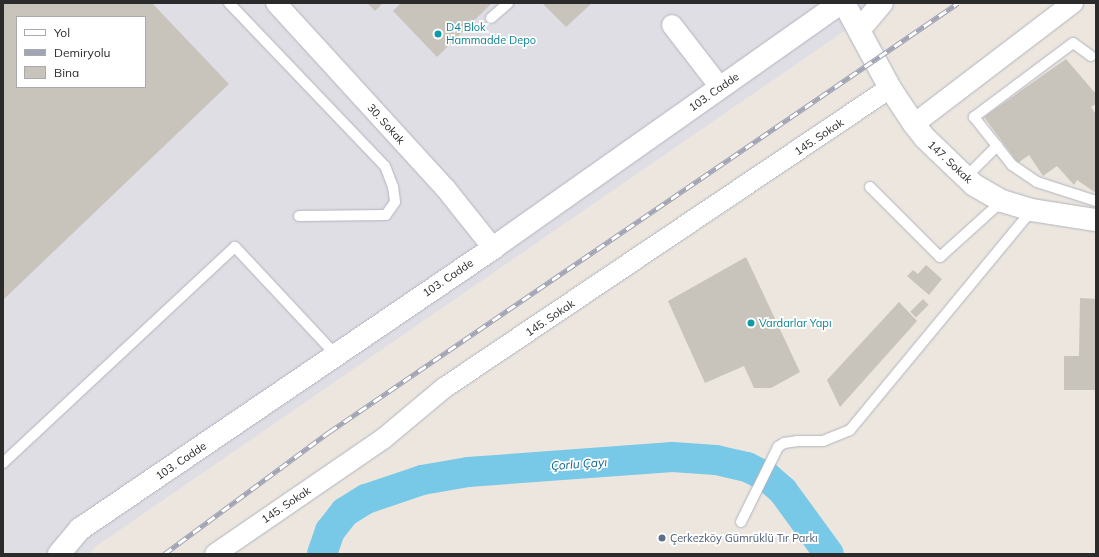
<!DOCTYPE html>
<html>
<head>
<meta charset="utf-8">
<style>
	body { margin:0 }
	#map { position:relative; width:1099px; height:557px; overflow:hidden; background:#ece6de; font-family:Mulish,sans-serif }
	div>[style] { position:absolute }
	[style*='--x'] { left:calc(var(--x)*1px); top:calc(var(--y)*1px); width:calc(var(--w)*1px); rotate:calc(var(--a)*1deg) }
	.industrial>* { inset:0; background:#e0dee5 }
	.river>* { height:30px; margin:-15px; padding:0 15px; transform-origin:15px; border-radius:15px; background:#78c9e7 }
	.building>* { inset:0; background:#c8c4bc; transform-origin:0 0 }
	.roads { filter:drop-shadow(0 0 1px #b1b4be) drop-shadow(0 0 1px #b1b4be) }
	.lane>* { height:10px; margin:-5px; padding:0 5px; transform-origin:5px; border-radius:5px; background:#fff }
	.street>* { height:20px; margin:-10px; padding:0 10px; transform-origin:10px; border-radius:10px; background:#fff }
	.secondary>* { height:22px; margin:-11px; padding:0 11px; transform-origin:11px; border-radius:11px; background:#fff }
	.rail>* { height:4.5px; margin-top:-2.25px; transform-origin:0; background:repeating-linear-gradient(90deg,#fff 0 9px,#a1a4b4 0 18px); box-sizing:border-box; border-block:1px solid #a1a4b4 }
	.dots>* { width:11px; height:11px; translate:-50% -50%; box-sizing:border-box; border:2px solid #fff; border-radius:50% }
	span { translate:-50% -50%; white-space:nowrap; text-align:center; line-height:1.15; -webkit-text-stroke:3.5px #fff; paint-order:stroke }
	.culture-label { font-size:11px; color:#0d838f }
	.left { translate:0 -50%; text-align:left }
	.street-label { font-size:11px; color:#2b2b2b }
	.service-label { font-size:11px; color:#4e5e75 }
	.water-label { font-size:12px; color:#166894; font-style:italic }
	.frame { position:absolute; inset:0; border:4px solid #2b2b2b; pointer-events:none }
	.legend { position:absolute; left:16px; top:16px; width:130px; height:72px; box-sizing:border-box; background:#fff; border:1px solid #aaa; margin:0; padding:5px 7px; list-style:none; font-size:12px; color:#2b2b2b }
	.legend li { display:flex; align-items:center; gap:8px; height:20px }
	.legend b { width:20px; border:1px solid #aaa }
</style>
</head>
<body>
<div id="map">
	<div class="industrial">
		<div style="clip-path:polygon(evenodd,3px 3px,885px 3px,95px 547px,89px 554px,3px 554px,3px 3px,17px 17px,145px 17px,145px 87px,17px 87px,17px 17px)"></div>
	</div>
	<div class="river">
		<div style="--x:322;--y:554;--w:24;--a:-71"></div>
		<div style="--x:330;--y:531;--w:24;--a:-52"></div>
		<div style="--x:345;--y:512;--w:25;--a:-32"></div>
		<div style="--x:366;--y:499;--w:59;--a:-18.7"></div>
		<div style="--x:422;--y:480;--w:47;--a:-9.9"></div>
		<div style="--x:468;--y:472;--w:205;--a:-4.2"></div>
		<div style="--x:672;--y:457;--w:44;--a:3.9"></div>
		<div style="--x:716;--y:460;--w:32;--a:13"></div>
		<div style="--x:747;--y:467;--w:22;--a:27"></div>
		<div style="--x:767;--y:477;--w:21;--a:41"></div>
		<div style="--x:783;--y:491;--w:78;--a:53.9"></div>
	</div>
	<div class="building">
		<div style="clip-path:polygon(evenodd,3px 3px,152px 3px,229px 84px,3px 300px,3px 3px,17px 17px,145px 17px,145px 87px,17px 87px,17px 17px)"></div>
		<div style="clip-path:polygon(367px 3px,383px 3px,375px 11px)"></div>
		<div style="clip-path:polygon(401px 3px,492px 3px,437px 57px,393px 11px)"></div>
		<div style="clip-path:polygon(542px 3px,592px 3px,566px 27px)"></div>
		<div style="clip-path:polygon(1066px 59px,1096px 94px,1096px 104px,1091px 107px,1096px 114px,1096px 193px,1077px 180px,1074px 185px,1057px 166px,1043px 176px,1029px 155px,1018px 163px,984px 117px)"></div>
		<div style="clip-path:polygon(746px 257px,800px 372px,771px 388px,754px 388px,744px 366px,705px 383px,668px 301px)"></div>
		<div style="clip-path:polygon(926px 265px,942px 279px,929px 295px,907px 276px,913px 270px,918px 274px)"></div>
		<div style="clip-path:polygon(1080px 298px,1096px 299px,1096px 390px,1064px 390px,1064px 356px,1079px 356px)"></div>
		<div style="left:923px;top:299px;width:8px;height:18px;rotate:45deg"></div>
		<div style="clip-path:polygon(899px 302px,917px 321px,840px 407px,827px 380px)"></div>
	</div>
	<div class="roads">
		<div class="lane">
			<div style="--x:229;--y:3;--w:226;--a:46.3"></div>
			<div style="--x:385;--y:166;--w:22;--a:69"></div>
			<div style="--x:393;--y:187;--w:15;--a:82"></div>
			<div style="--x:395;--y:202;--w:16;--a:125"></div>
			<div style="--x:386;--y:215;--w:87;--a:179.3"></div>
			<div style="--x:491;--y:18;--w:23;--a:-41"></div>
			<div style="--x:1091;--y:56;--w:22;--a:-144"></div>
			<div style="--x:1073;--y:43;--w:124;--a:143.2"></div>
			<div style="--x:974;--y:117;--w:61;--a:51.6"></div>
			<div style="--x:1012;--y:165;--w:30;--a:34"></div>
			<div style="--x:1037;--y:182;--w:62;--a:17.9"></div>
			<div style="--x:966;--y:177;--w:44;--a:-45"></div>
			<div style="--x:870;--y:187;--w:99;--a:45"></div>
			<div style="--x:940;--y:257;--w:84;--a:-42.1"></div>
			<div style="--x:3;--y:463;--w:317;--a:-43"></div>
			<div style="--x:235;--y:247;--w:148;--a:46.9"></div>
			<div style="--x:741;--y:522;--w:84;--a:-63.7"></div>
			<div style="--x:778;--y:447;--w:7;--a:-34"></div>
			<div style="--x:784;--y:443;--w:14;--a:-8"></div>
			<div style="--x:798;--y:441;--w:25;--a:0"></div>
			<div style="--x:823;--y:441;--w:29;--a:-22"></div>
			<div style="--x:850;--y:430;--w:286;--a:-50.4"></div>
		</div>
		<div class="street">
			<div style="--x:276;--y:3;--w:252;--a:47.6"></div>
			<div style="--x:446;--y:189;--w:75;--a:51.5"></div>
			<div style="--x:672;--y:25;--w:78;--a:52.3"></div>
			<div style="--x:914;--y:124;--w:200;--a:-37.3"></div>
			<div style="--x:215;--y:554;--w:204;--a:-34.4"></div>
			<div style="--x:383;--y:439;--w:80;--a:-39.9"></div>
			<div style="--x:444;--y:388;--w:538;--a:-33.93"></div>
		</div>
		<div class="secondary">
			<div style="--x:844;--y:3;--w:97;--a:61.6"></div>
			<div style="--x:890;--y:88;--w:43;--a:56.3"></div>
			<div style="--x:914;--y:124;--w:18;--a:52"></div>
			<div style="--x:925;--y:138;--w:68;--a:43.8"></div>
			<div style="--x:974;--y:185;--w:32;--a:30"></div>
			<div style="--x:1002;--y:201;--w:31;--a:17"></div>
			<div style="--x:1032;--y:210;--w:65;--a:8.9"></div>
			<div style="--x:860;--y:29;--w:34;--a:-50"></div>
			<div style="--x:59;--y:554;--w:33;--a:-50"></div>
			<div style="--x:80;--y:529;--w:500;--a:-34.2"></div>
			<div style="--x:493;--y:248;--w:425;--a:-35.2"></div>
		</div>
	</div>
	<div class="rail">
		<div style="--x:164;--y:554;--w:205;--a:-36.5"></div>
		<div style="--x:329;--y:432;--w:761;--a:-34.3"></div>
	</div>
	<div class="dots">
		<div style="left:438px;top:34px;background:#0f9aa8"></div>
		<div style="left:751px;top:323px;background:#0f9aa8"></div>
		<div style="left:662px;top:538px;background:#5c6f8a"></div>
	</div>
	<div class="culture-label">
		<span class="left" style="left:446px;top:34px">D4 Blok<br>Hammadde Depo</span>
		<span class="left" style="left:759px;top:323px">Vardarlar Yapı</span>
	</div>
	<div class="street-label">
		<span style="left:714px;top:92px;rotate:-35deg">103. Cadde</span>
		<span style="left:386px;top:124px;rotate:48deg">30. Sokak</span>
		<span style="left:819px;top:137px;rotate:-34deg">145. Sokak</span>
		<span style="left:950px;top:162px;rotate:43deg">147. Sokak</span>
		<span style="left:448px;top:278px;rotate:-34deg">103. Cadde</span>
		<span style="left:550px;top:318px;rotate:-34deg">145. Sokak</span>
		<span style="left:181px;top:461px;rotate:-34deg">103. Cadde</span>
		<span style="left:286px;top:505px;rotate:-34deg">145. Sokak</span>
	</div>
	<div class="service-label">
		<span class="left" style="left:670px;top:538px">Çerkezköy Gümrüklü Tır Parkı</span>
	</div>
	<div class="water-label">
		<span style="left:579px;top:464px;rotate:-4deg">Çorlu Çayı</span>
	</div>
	<div class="frame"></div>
	<ul class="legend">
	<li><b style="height:5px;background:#fff"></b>Yol</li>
	<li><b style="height:5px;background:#a1a4b4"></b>Demiryolu</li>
	<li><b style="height:11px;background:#c8c4bc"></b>Bina</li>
	</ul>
</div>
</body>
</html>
